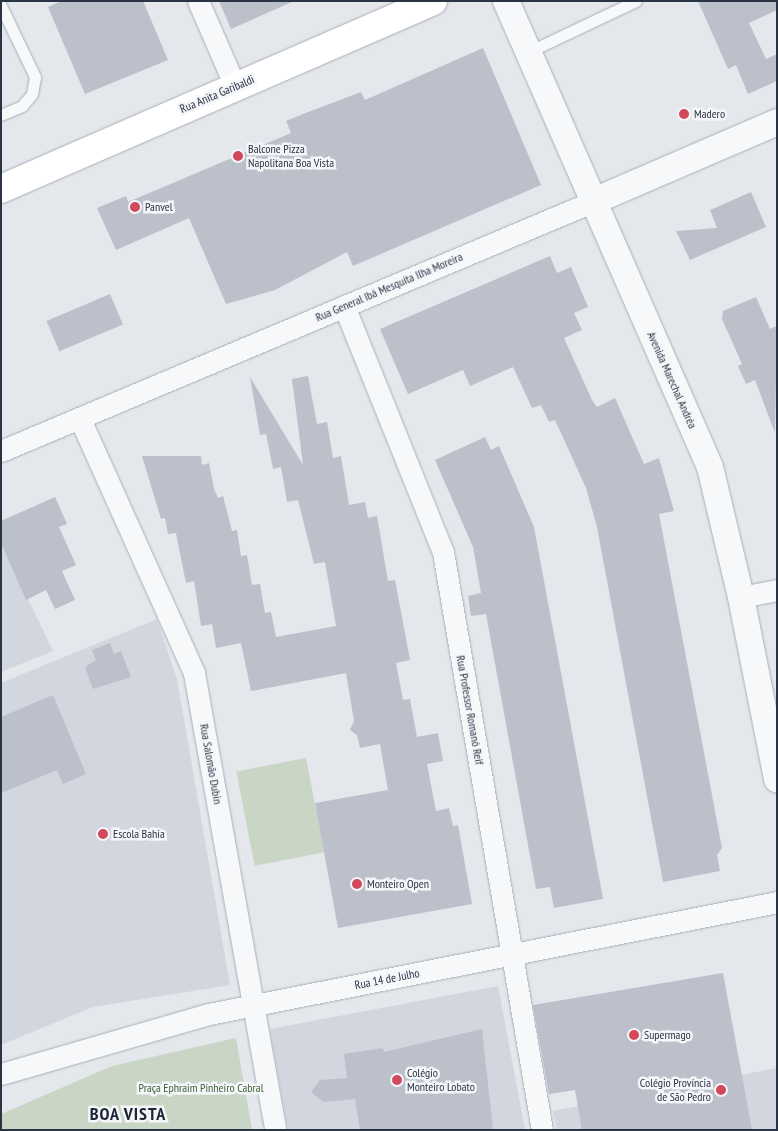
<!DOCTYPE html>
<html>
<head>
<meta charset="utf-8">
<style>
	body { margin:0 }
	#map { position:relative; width:778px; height:1131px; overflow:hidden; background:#e4e7ec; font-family:"PT Sans Narrow",sans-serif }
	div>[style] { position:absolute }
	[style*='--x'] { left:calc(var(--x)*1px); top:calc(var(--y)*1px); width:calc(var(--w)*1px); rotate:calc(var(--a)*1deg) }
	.built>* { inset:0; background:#d2d6de }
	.green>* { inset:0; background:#c9d6c5; transform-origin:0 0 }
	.building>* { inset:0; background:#bbc0ca; transform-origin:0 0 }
	.roads { filter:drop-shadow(0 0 1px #a9aeb7) drop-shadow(0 0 1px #a9aeb7) }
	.service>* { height:11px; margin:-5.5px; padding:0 5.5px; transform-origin:5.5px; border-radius:5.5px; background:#f7f8fa }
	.minor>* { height:21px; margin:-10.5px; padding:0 10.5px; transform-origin:10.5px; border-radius:10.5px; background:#f7f8fa }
	.tertiary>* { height:26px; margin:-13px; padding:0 13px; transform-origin:13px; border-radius:13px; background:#f7f8fa }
	.secondary>* { height:28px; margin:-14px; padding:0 14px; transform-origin:14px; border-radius:14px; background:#fff }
	.dots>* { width:14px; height:14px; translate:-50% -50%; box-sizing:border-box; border:2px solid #f4f6f9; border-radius:50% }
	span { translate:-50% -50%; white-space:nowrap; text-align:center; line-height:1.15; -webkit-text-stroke:5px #f4f6f9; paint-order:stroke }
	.street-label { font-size:12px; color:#2b3445 }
	.poi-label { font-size:12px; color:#2b3445 }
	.left { translate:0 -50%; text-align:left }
	.right { translate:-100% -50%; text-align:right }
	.park-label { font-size:12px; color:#3f6138 }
	.district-label { font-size:18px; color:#1d2536; font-weight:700; letter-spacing:1px }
	.frame { position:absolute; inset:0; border:2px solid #2b3445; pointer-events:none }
</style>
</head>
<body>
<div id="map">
	<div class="built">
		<div style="clip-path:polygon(1px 543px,53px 651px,1px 672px)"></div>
		<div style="clip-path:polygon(157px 619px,177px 679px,230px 985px,93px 1007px,1px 1045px,1px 683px)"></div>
		<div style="clip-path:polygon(498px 986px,525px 1130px,288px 1130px,270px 1029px)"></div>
		<div style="clip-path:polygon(777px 1068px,777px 1130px,557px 1130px,553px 1111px)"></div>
	</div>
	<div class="green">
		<div style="left:306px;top:758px;width:96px;height:71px;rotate:79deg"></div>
		<div style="clip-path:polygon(236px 1038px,252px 1130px,1px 1130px,1px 1114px,112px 1066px)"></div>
	</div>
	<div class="building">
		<div style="clip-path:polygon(62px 1px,143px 1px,168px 60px,85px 94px,48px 7px)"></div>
		<div style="clip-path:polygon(219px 1px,294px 1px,231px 29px)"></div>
		<div style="clip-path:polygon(698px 1px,777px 1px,777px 10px,749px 23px,766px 59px,777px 54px,777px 81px,748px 94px,736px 65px,728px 69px)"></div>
		<div style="clip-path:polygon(483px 48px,541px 185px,353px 266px,347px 252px,275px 290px,226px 304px,189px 218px,116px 250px,97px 208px,126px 196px,128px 202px,291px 133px,286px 121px,303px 114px,361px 92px,365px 100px)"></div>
		<div style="clip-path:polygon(751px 192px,766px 227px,690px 260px,676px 231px,717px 228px,710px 210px)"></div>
		<div style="clip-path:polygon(550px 256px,557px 273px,571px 267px,588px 307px,574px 313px,582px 330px,564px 338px,592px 400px,597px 407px,615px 398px,644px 464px,659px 458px,674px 511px,659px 514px,722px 848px,717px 855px,720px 871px,663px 882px,597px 527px,586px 488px,555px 420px,549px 422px,541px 405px,532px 408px,513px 367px,470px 386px,463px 370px,408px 394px,380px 329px)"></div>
		<div style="left:110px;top:294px;width:33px;height:69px;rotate:67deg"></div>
		<div style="clip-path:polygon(756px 297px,770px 329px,777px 326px,775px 433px,755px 380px,746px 384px,738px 366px,742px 364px,722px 319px,723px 311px)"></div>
		<div style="clip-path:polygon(308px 376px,317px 424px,327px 422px,333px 458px,341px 456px,349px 505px,365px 502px,368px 518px,377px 516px,388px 581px,395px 580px,410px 660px,396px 663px,403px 700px,410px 699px,417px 737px,438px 733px,443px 761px,427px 764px,436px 811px,449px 808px,453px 826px,458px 825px,472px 904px,338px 928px,315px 803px,388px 790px,380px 744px,360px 748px,357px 735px,350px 730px,354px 721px,346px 673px,251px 691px,241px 643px,216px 648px,212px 624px,201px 626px,194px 581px,186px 583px,176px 533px,168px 534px,165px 518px,161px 519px,142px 456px,201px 456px,202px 465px,209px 463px,214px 489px,218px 498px,223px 496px,232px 531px,237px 530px,241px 556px,247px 555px,252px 585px,260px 584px,265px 613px,271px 612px,276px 637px,336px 626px,325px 562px,314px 564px,298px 500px,287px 502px,281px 467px,273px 469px,266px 434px,260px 435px,250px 377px,303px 465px,292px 379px)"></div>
		<div style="clip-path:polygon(485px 437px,491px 450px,499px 446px,534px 527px,603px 899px,554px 908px,550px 887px,536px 889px,486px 614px,471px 616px,468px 596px,481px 593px,473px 547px,435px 460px)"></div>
		<div style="clip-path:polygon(55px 497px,67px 524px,59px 527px,76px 565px,62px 571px,75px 600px,55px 609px,46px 590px,26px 600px,1px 543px,1px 521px)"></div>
		<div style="clip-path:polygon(110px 643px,114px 654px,121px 651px,131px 677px,93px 689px,85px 667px,96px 660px,92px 650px)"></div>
		<div style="clip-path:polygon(53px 695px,86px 774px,63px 784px,57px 770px,1px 793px,1px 717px)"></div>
		<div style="clip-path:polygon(723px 973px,752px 1130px,582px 1130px,575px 1090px,549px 1094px,533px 1005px)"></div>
		<div style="clip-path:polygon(482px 1029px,493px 1130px,360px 1130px,355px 1099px,323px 1102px,311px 1092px,320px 1080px,347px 1078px,344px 1054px,383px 1048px,384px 1052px)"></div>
	</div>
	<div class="roads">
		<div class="service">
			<div style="--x:1;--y:6;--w:79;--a:64.4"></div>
			<div style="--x:35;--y:77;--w:17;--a:100"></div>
			<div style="--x:32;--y:94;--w:16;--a:130"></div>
			<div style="--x:22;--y:106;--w:23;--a:157"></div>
			<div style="--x:528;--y:52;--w:119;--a:-25.3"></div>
		</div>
		<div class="minor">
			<div style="--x:198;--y:1;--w:93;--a:66.5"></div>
			<div style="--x:344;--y:306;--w:265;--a:68.1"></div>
			<div style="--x:443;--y:552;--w:586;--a:80.28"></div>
			<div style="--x:80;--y:419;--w:278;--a:65.8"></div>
			<div style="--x:194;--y:673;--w:464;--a:79.9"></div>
			<div style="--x:1;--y:451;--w:644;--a:-22.86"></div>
			<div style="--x:741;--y:597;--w:37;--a:-11"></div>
			<div style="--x:1;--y:1074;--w:216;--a:-16.1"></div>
			<div style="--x:209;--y:1014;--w:579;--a:-11.15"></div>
		</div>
		<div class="tertiary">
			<div style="--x:506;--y:1;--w:509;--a:66.36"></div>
			<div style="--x:710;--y:467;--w:134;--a:76.6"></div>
			<div style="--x:741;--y:597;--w:186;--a:78.8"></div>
			<div style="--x:594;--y:201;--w:199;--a:-23.3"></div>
		</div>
		<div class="secondary">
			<div style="--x:1;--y:189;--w:471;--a:-23.5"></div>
		</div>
	</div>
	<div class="dots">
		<div style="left:684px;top:114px;background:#d1495b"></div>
		<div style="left:238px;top:156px;background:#d1495b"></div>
		<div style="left:135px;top:207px;background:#d1495b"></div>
		<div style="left:103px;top:834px;background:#d1495b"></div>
		<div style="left:357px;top:884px;background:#d1495b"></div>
		<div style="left:634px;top:1035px;background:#d1495b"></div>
		<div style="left:397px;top:1080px;background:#d1495b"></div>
		<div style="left:721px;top:1090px;background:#d1495b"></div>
	</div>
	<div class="street-label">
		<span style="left:217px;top:94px;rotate:-23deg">Rua Anita Garibaldi</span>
		<span style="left:389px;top:287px;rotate:-23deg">Rua General Ibá Mesquita Ilha Moreira</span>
		<span style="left:672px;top:380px;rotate:66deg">Avenida Marechal Andréa</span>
		<span style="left:470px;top:710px;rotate:80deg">Rua Professor Romanó Reif</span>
		<span style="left:211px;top:764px;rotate:80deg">Rua Salomão Dubin</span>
		<span style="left:387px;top:979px;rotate:-11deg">Rua 14 de Julho</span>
	</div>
	<div class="poi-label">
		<span class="left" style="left:694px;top:114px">Madero</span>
		<span class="left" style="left:248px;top:156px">Balcone Pizza<br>Napolitana Boa Vista</span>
		<span class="left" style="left:145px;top:207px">Panvel</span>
		<span class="left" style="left:113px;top:834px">Escola Bahia</span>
		<span class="left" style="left:367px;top:884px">Monteiro Open</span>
		<span class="left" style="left:644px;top:1035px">Supermago</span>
		<span class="left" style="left:407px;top:1080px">Colégio<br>Monteiro Lobato</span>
		<span class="right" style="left:711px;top:1090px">Colégio Província<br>de São Pedro</span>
	</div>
	<div class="park-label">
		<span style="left:201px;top:1088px">Praça Ephraim Pinheiro Cabral</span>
	</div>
	<div class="district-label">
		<span style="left:128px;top:1114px">BOA VISTA</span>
	</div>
	<div class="frame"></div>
</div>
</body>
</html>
